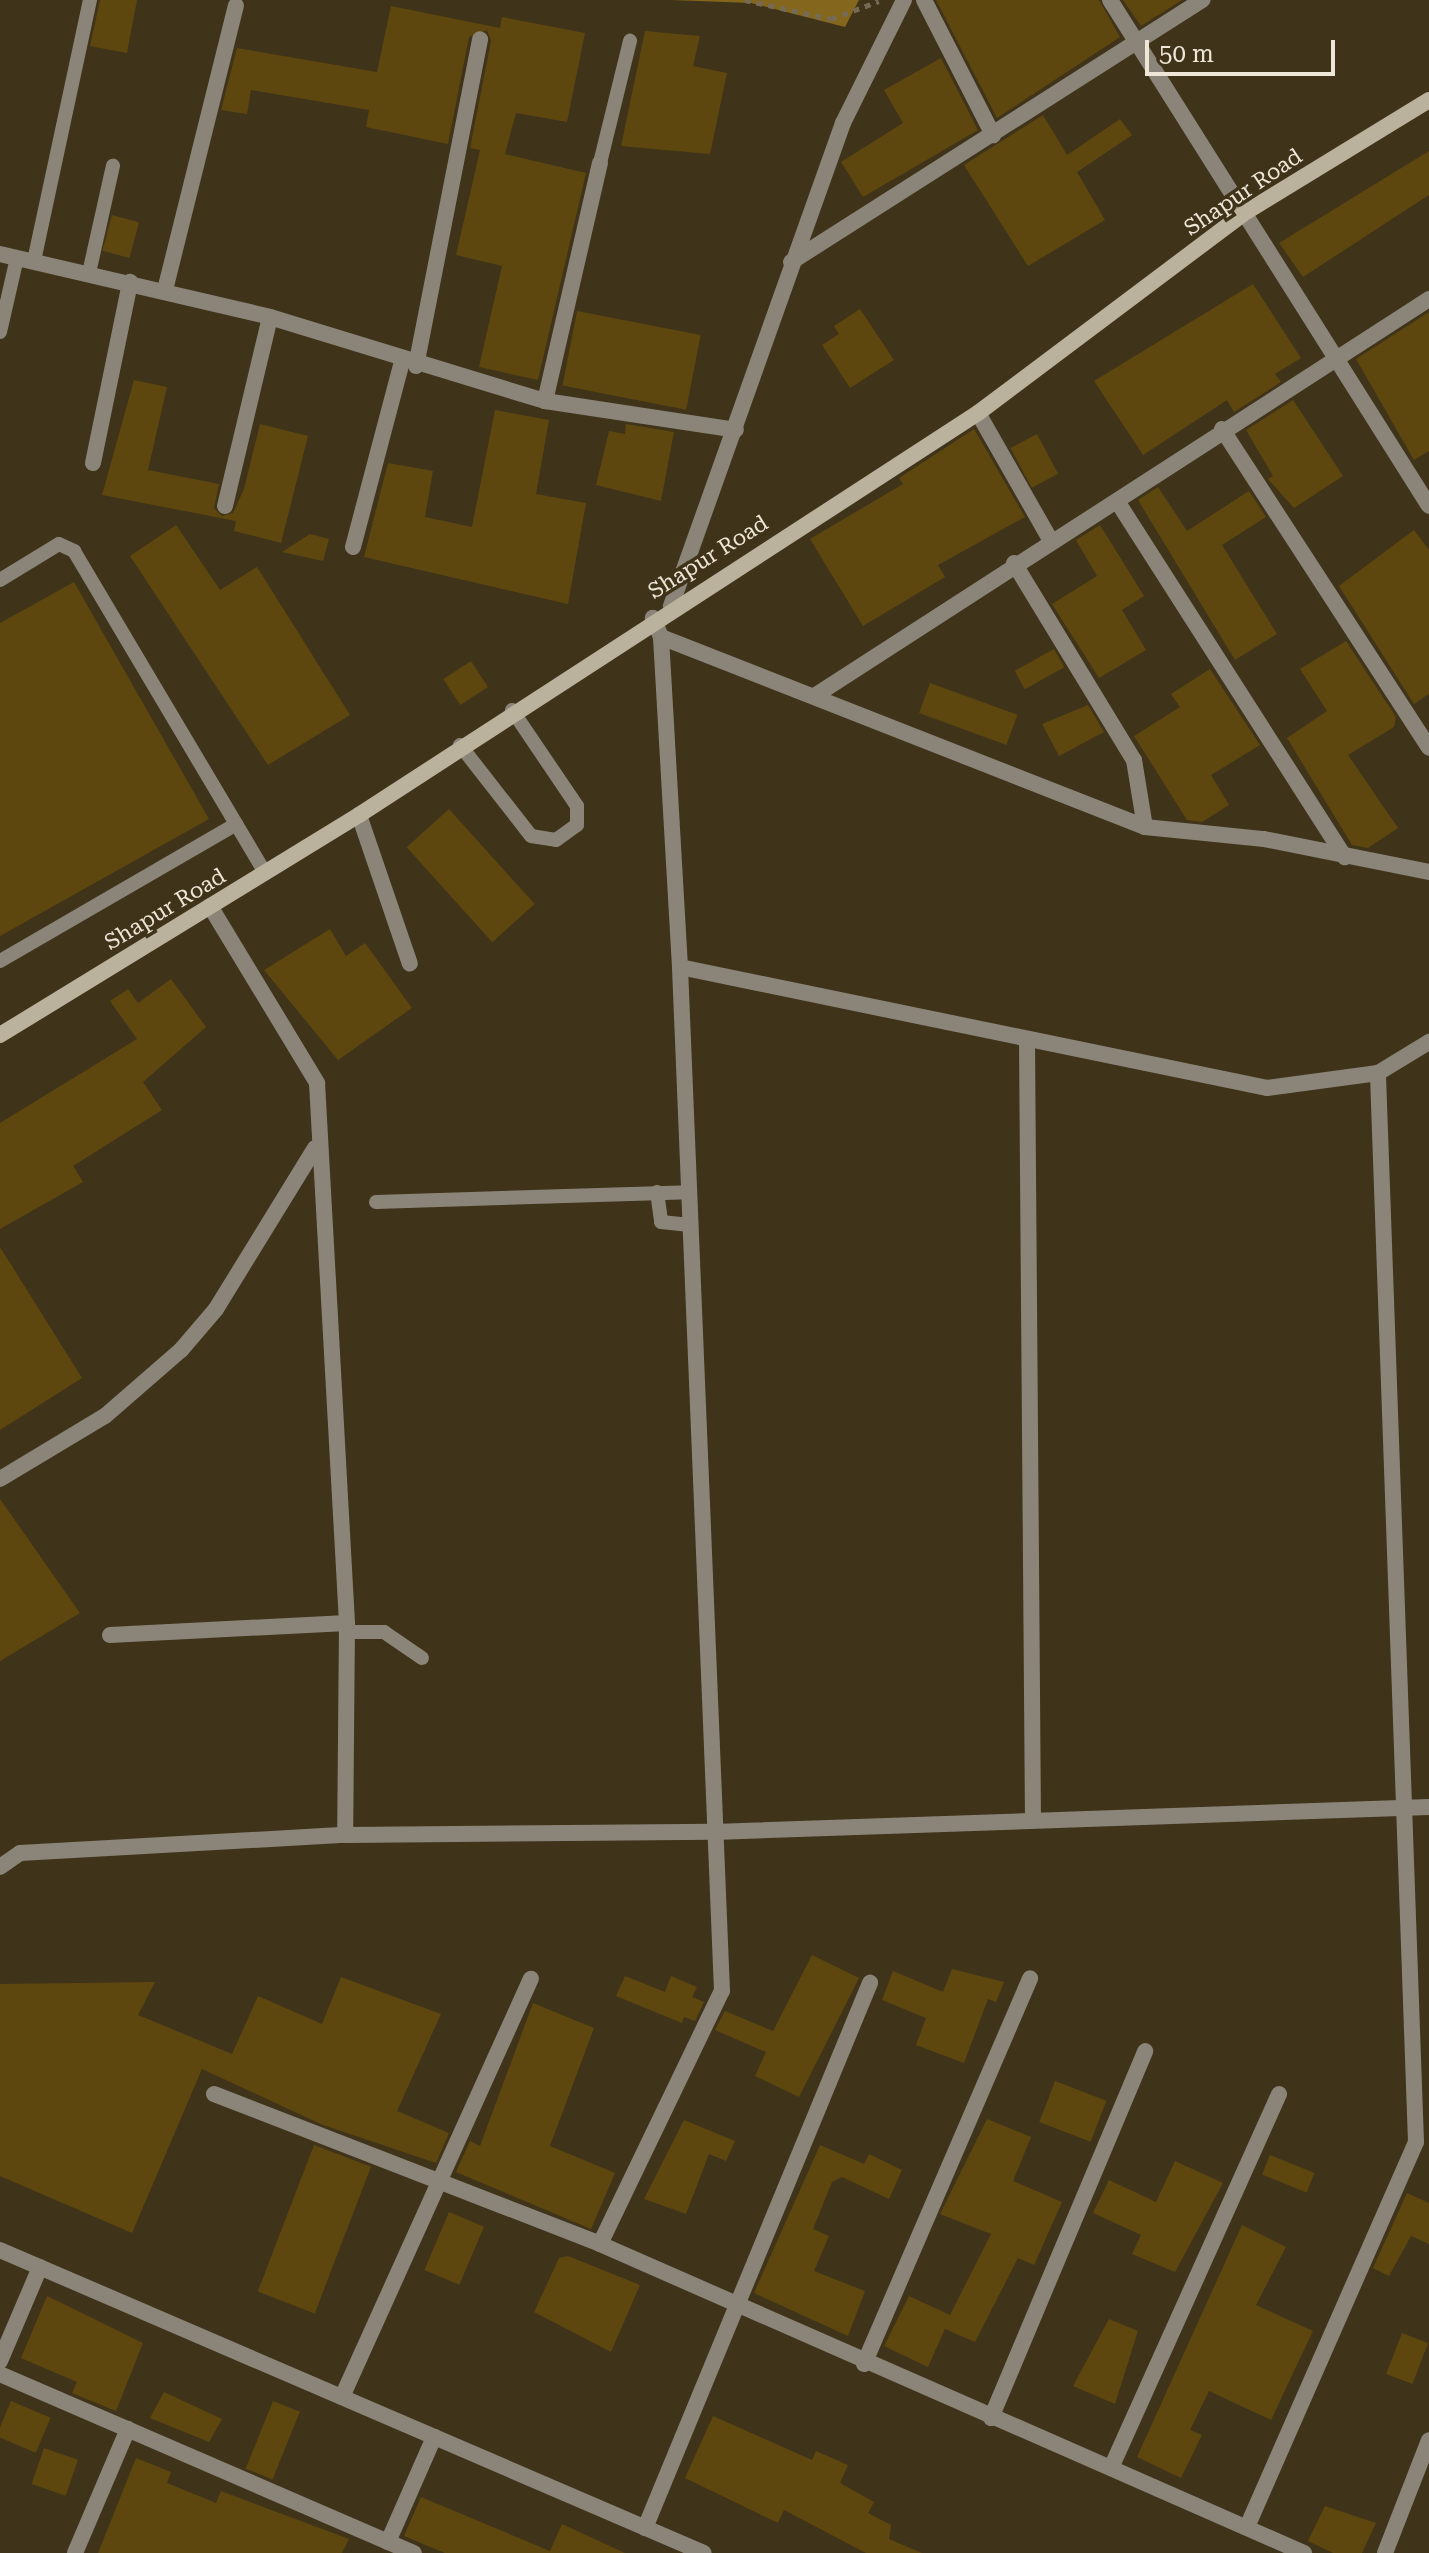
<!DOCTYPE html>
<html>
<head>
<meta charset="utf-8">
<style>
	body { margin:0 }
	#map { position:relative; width:1429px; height:2553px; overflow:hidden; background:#3f331a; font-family:"Roboto Serif",serif }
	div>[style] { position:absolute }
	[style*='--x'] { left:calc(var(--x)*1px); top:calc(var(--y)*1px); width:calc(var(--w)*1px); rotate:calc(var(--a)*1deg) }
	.forest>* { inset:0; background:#84661c }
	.building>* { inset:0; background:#5e470e; transform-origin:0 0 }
	.path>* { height:5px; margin-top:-2.5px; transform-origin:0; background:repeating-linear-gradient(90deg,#756b55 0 6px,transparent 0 12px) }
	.lane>* { height:14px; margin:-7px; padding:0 7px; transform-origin:7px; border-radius:7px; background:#8b8579 }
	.street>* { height:16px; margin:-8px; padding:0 8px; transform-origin:8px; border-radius:8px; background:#8b8579 }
	.secondary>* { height:16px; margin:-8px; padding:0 8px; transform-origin:8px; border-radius:8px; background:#bbb29e }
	span { translate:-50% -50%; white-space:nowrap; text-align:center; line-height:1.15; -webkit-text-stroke:7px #3f331a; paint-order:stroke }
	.street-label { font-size:22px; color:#eee7d8 }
	.scale { position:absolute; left:1145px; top:40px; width:190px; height:36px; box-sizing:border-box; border:4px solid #eee7d8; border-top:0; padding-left:10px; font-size:24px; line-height:28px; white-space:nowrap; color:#eee7d8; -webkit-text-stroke:6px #3f331a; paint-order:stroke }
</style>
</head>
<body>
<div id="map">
	<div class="forest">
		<div style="clip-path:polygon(671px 0,859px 0,845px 27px,751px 3px)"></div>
	</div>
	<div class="building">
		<div style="clip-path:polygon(100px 0,137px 0,127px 53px,90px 46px)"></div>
		<div style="clip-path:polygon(936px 0,1099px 0,1120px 37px,997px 118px)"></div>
		<div style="clip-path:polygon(1123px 0,1182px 0,1141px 26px)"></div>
		<div style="clip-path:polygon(391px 6px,500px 28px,502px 17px,585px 33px,567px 122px,516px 113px,505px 154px,586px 173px,538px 380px,479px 367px,502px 266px,456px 255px,480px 150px,470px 148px,491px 41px,487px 30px,469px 37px,448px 144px,366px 127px,369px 110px,251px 90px,247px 114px,221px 110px,237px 48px,377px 72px)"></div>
		<div style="clip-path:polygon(645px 31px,700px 36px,693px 66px,727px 73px,710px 154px,621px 146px)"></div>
		<div style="clip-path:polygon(941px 58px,978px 130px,863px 197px,841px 162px,903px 123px,884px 90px)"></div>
		<div style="clip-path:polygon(1043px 115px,1067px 155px,1120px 119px,1132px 135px,1077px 172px,1105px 220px,1028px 266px,964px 165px)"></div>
		<div style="clip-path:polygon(1429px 151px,1429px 195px,1303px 277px,1279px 243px)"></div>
		<div style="left:112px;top:215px;width:28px;height:37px;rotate:15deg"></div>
		<div style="clip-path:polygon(1253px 284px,1301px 358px,1275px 374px,1281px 382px,1234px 412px,1227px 400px,1143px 455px,1094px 381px)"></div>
		<div style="clip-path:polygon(860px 309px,894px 360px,850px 388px,822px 345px,839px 334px,834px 326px)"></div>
		<div style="left:577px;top:311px;width:126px;height:76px;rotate:11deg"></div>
		<div style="clip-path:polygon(1429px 312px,1429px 451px,1414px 460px,1356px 359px)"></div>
		<div style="clip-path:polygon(134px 380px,167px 387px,148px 470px,219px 484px,214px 508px,222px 516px,233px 513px,244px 489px,260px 424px,308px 436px,281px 543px,234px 531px,236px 521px,102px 495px)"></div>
		<div style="clip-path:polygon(1293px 400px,1343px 476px,1294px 508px,1268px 479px,1273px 476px,1246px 430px)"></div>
		<div style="clip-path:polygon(495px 410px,549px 420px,536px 494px,586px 503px,568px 604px,364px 557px,388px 463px,433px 471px,425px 517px,472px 527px)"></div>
		<div style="clip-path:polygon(626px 424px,674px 432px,661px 501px,596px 485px,609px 431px,625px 434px)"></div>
		<div style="clip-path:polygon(974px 429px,1025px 517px,938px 565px,945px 577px,863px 626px,810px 539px,903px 484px,899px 478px)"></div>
		<div style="left:1037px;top:434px;width:45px;height:30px;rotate:62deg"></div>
		<div style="clip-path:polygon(1158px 487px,1187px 531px,1249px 491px,1266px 517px,1222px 545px,1277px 634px,1235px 660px,1138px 500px)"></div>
		<div style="clip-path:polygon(176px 525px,220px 590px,257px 567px,350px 715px,268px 765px,130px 556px)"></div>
		<div style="clip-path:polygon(1100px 525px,1144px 596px,1122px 610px,1146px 650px,1099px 678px,1052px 604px,1097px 576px,1076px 540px)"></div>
		<div style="clip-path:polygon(1414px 530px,1429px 550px,1429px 694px,1414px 704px,1339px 586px)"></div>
		<div style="clip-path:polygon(310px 534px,329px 539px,323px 561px,282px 552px)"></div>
		<div style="clip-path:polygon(74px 582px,209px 819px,0 936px,0 623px)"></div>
		<div style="clip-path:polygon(1346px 641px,1396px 717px,1394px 727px,1348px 755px,1398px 828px,1368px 848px,1352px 845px,1287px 738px,1327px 711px,1300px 669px)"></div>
		<div style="left:1054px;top:649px;width:21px;height:45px;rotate:61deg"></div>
		<div style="left:471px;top:661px;width:31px;height:33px;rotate:57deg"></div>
		<div style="clip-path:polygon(1210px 669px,1260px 745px,1211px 775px,1229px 805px,1202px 822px,1187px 820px,1134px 736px,1180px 707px,1171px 694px)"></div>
		<div style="left:930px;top:683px;width:93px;height:32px;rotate:20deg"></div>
		<div style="clip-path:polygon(1088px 705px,1104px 732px,1059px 756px,1042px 724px)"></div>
		<div style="left:449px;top:809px;width:128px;height:57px;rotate:48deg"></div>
		<div style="clip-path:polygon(330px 929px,346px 956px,365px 943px,412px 1008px,338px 1060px,264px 970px)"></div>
		<div style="clip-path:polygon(171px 979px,206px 1027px,143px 1082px,162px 1110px,73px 1166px,83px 1182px,0 1229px,0 1123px,137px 1039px,110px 1001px,128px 989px,138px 1003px)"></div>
		<div style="clip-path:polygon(0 1247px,82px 1378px,0 1430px)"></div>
		<div style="clip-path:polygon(0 1499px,80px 1613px,0 1661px)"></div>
		<div style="clip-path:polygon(812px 1955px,859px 1978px,799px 2097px,755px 2076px,766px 2052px,715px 2030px,725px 2011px,773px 2031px)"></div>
		<div style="clip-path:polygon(952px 1969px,1004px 1982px,996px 2002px,988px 1999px,964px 2063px,916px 2045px,926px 2018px,882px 2000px,893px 1971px,943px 1992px)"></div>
		<div style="clip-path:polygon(625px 1976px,665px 1992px,671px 1976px,697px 1987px,692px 1997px,704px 2002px,695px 2021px,684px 2017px,682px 2023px,616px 1996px)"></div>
		<div style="clip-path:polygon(341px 1977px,441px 2014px,397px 2111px,449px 2133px,436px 2163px,323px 2125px,202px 2069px,132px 2233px,0 2176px,0 1984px,155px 1982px,138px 2015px,232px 2054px,258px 1996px,322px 2024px)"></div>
		<div style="clip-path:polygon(533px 2003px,594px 2028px,550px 2146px,615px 2173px,591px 2229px,456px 2172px,470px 2141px,480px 2146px)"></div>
		<div style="left:1055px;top:2081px;width:55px;height:44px;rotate:21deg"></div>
		<div style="clip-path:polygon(987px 2119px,1031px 2137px,1013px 2181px,1062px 2202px,1034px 2265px,1018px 2258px,975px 2342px,945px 2329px,928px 2367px,884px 2346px,909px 2296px,950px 2315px,991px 2234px,940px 2214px)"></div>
		<div style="clip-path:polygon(684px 2120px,735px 2141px,726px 2161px,709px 2154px,686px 2214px,644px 2199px)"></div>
		<div style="left:314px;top:2145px;width:61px;height:157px;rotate:21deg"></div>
		<div style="clip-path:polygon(820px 2145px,864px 2164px,869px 2154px,902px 2170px,889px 2199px,842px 2177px,832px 2182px,813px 2229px,829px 2236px,814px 2271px,865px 2291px,848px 2336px,754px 2293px)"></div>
		<div style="left:1270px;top:2155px;width:48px;height:21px;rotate:22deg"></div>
		<div style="clip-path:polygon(1175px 2161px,1223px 2183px,1175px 2272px,1132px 2254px,1141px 2235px,1093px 2213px,1109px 2180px,1156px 2202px)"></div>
		<div style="clip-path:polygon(1407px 2193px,1429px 2203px,1429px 2244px,1411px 2236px,1389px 2276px,1373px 2268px)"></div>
		<div style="left:449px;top:2212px;width:38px;height:63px;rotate:23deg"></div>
		<div style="clip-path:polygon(1242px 2225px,1286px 2247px,1256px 2305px,1313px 2331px,1271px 2420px,1209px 2391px,1190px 2430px,1202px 2435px,1181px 2478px,1137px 2457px)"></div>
		<div style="clip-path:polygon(568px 2256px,640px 2285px,611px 2352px,534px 2312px,559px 2258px)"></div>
		<div style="clip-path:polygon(47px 2296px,143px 2343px,116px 2411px,72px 2393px,77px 2382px,21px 2358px)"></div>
		<div style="clip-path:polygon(1109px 2319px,1138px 2331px,1115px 2404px,1073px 2386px)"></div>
		<div style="left:1402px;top:2333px;width:28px;height:44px;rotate:21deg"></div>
		<div style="clip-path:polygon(164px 2392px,222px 2419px,209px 2442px,150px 2418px)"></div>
		<div style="left:11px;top:2401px;width:43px;height:38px;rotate:23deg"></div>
		<div style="left:273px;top:2401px;width:29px;height:73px;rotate:22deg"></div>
		<div style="clip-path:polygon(713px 2416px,812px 2460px,816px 2451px,848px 2465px,840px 2483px,874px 2502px,868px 2513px,891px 2525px,889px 2539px,922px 2553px,866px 2553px,784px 2510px,778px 2523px,685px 2478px)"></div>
		<div style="left:44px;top:2448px;width:36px;height:38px;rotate:19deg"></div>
		<div style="clip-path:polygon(136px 2458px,171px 2472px,167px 2483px,216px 2503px,221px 2491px,349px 2539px,342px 2553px,98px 2553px)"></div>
		<div style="clip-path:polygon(421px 2497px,550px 2551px,562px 2524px,625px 2553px,445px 2553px,404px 2536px)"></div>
		<div style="clip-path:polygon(1325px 2506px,1376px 2523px,1362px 2553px,1333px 2553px,1308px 2541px)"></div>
	</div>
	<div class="path">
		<div style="--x:745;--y:0;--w:88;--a:12.5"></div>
		<div style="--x:831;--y:19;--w:51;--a:-20.6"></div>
	</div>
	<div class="lane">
		<div style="--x:600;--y:163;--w:126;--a:-76.2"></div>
		<div style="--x:34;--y:261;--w:267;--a:-77.9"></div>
		<div style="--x:89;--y:273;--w:110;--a:-77.4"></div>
		<div style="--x:0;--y:332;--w:76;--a:-77.1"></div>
		<div style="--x:0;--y:580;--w:69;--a:-31.4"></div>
		<div style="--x:59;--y:544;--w:17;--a:25"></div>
		<div style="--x:74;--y:551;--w:374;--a:59.3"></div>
		<div style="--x:460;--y:745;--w:115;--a:52"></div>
		<div style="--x:531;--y:836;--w:25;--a:9"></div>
		<div style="--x:556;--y:840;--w:26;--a:-36"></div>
		<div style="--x:577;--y:825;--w:19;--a:-90"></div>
		<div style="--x:577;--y:806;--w:116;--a:-124.1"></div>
		<div style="--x:0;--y:961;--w:273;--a:-30.1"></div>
		<div style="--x:657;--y:1192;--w:30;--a:82"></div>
		<div style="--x:661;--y:1222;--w:29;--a:6"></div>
		<div style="--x:376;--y:1202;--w:313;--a:-1.8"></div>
		<div style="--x:347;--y:1632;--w:37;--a:0"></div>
		<div style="--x:384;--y:1632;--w:46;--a:34.4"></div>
	</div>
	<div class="street">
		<div style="--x:924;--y:0;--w:152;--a:62.9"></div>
		<div style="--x:1110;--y:0;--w:598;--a:57.77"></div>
		<div style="--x:0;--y:254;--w:277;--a:13.1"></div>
		<div style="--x:270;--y:317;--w:288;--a:17"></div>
		<div style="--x:545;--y:401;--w:193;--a:8.6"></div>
		<div style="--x:791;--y:262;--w:488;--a:-32.5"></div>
		<div style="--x:165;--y:290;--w:293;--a:-76"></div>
		<div style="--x:416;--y:366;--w:333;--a:-78.9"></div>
		<div style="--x:545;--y:401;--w:244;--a:-77"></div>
		<div style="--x:978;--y:413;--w:145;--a:60.3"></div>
		<div style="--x:1222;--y:429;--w:380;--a:57"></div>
		<div style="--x:93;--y:463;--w:185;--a:-78.4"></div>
		<div style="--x:1117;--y:501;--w:423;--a:57.4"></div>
		<div style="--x:225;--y:506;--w:194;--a:-76.6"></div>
		<div style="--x:353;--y:547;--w:191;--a:-75.2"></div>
		<div style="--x:1014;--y:563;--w:231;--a:58.7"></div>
		<div style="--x:1134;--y:760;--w:68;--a:80.7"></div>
		<div style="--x:1145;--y:827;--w:120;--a:5.8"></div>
		<div style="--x:1264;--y:839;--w:168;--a:11.3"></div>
		<div style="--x:671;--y:606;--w:513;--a:-70.4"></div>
		<div style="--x:843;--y:123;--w:137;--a:-63.6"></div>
		<div style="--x:661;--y:637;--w:520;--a:21.43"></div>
		<div style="--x:816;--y:695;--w:730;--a:-32.86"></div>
		<div style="--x:359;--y:815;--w:157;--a:71.1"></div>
		<div style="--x:210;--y:906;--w:207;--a:58.8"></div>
		<div style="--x:317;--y:1083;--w:541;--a:86.82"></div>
		<div style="--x:347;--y:1623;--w:212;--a:90.5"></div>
		<div style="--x:680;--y:967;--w:599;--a:11.65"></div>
		<div style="--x:1267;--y:1088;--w:112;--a:-7.7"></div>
		<div style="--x:1378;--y:1073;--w:60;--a:-31.3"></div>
		<div style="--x:1027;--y:1041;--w:779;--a:89.56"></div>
		<div style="--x:0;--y:1479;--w:122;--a:-31"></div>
		<div style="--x:105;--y:1416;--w:101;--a:-41"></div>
		<div style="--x:181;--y:1350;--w:54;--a:-49.5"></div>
		<div style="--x:216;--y:1309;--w:189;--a:-58.4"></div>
		<div style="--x:110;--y:1635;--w:237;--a:-2.9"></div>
		<div style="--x:0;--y:1867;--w:24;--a:-35"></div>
		<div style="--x:20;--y:1853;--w:325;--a:-3.2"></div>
		<div style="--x:345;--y:1835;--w:369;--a:-0.5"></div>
		<div style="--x:714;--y:1832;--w:715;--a:-2"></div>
		<div style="--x:214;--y:2094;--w:414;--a:21.2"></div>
		<div style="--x:600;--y:2244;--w:769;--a:23.7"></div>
		<div style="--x:600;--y:2244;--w:281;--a:-64.3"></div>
		<div style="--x:722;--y:1991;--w:1025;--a:-92.35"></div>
		<div style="--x:680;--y:967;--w:331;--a:-93.3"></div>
		<div style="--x:661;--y:637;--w:21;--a:-113"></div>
		<div style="--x:0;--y:2250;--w:766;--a:23.29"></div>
		<div style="--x:0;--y:2361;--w:102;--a:-66.9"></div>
		<div style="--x:864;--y:2364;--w:420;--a:-66.7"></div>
		<div style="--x:0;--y:2374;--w:451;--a:23.4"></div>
		<div style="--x:342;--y:2397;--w:459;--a:-65.7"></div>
		<div style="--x:991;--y:2418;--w:398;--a:-67.2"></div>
		<div style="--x:1111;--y:2468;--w:410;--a:-65.8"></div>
		<div style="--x:1247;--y:2527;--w:420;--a:-66.3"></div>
		<div style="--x:1416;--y:2142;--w:1070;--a:-92.04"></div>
		<div style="--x:645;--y:2528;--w:590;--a:-67.57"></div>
		<div style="--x:388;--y:2542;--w:115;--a:-66.3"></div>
		<div style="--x:75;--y:2553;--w:135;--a:-66.9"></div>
		<div style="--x:1385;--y:2553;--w:121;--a:-68.7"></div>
	</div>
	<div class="secondary">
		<div style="--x:0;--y:1035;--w:421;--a:-31.5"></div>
		<div style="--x:359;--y:815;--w:738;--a:-33"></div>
		<div style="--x:978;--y:413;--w:331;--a:-36.9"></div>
		<div style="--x:1243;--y:214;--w:218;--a:-31.5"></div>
	</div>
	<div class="street-label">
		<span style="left:1243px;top:192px;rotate:-34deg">Shapur Road</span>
		<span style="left:708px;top:557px;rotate:-32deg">Shapur Road</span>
		<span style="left:165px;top:909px;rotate:-31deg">Shapur Road</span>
	</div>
	<div class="scale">50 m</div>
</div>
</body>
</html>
